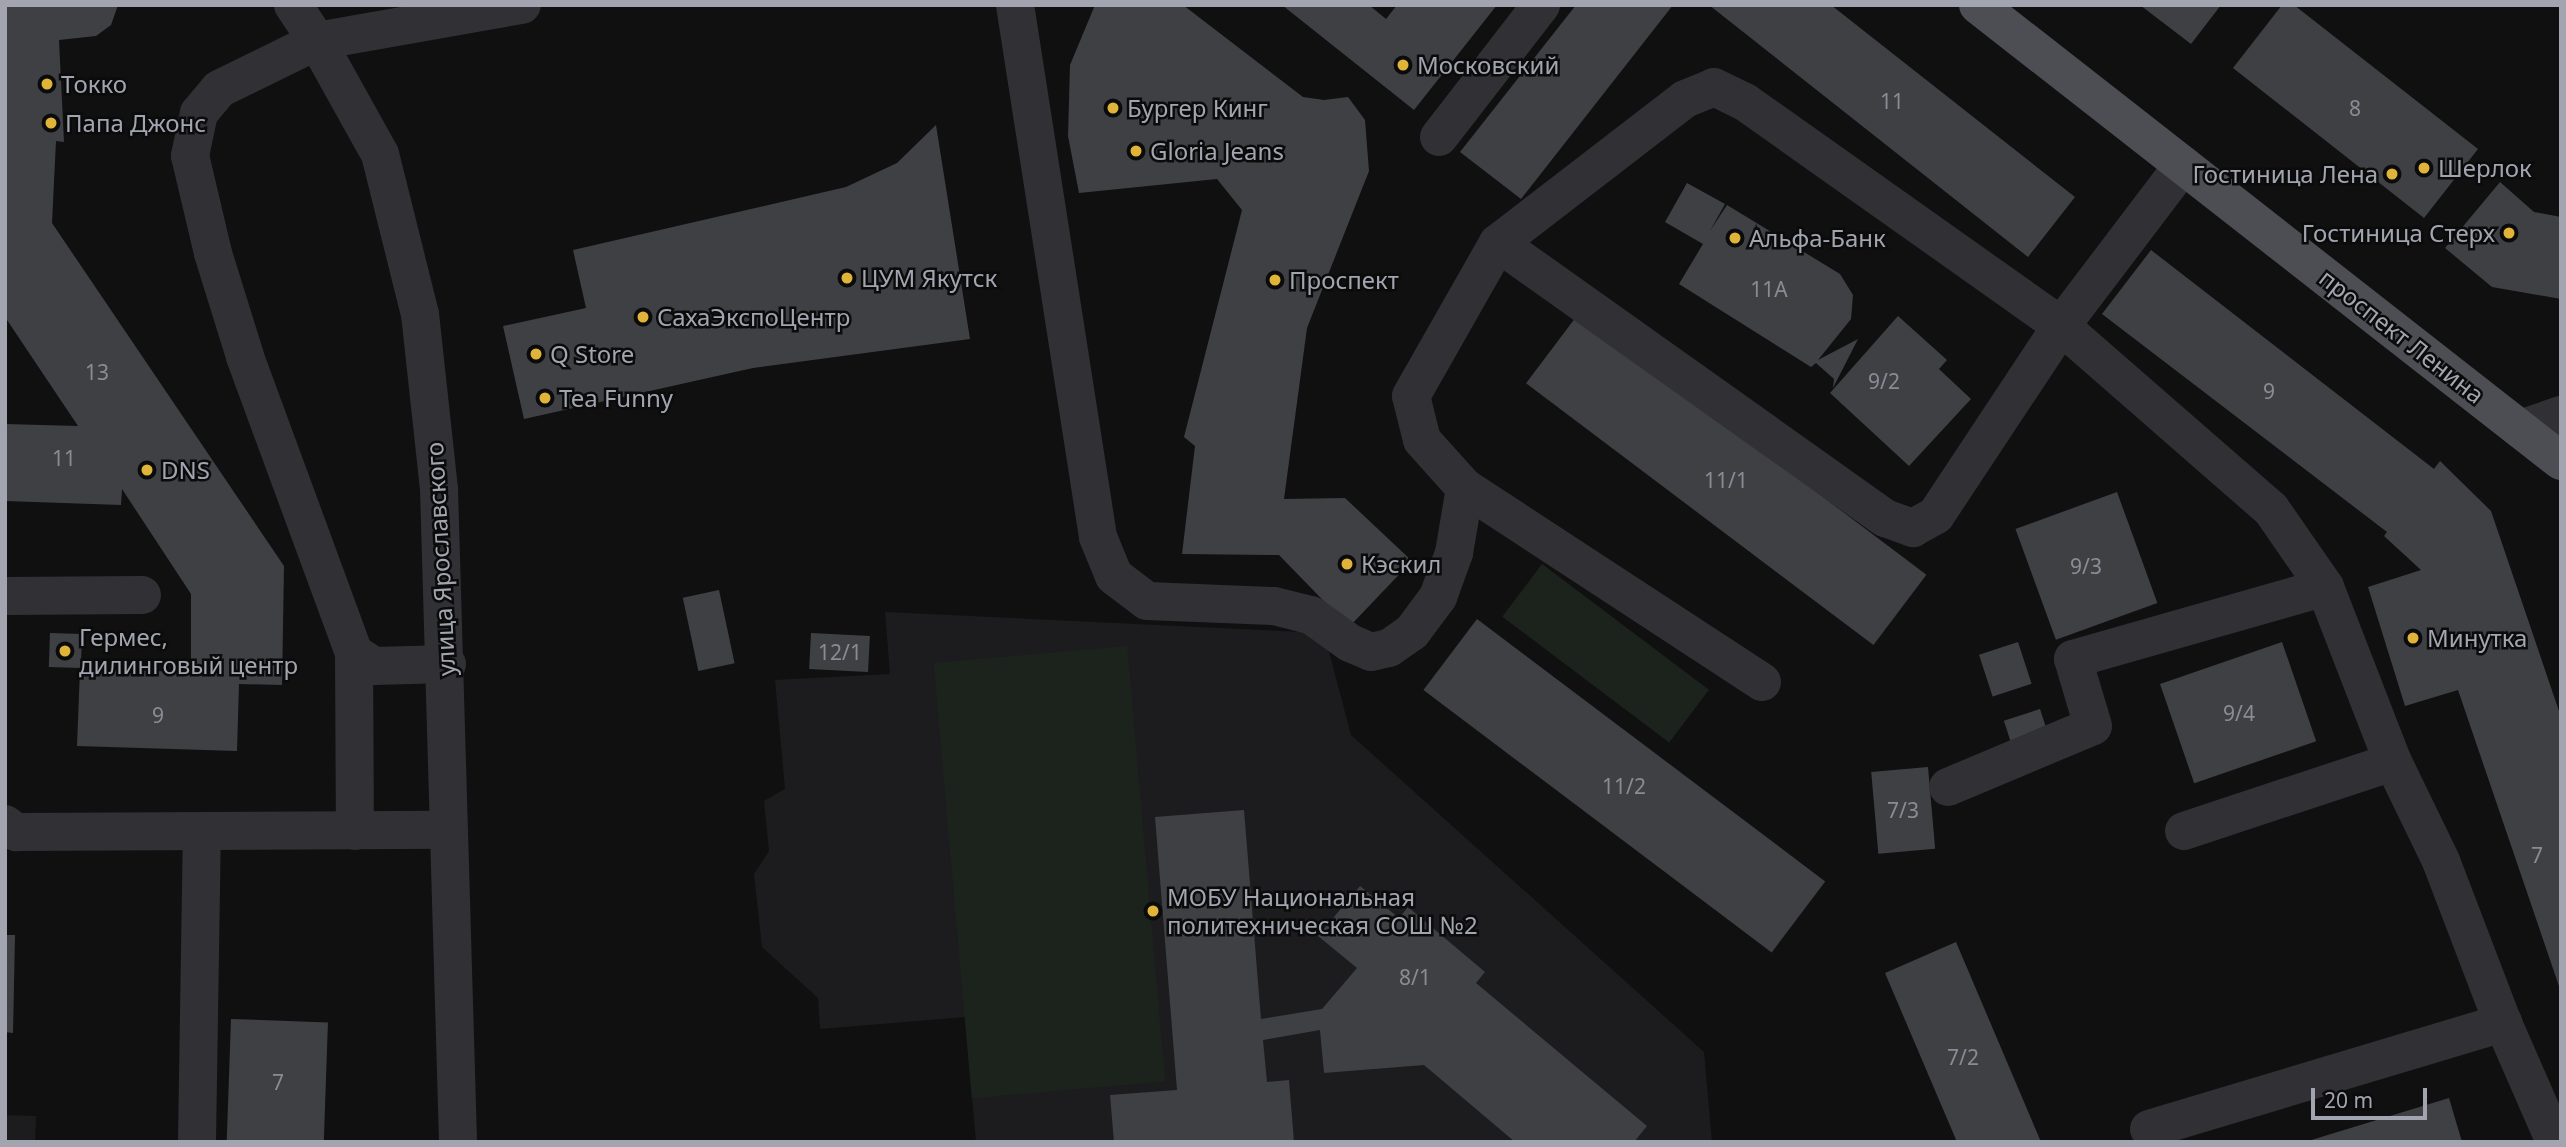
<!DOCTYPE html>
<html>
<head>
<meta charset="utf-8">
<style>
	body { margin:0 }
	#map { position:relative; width:2566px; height:1147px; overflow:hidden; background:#101011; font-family:"Noto Sans",sans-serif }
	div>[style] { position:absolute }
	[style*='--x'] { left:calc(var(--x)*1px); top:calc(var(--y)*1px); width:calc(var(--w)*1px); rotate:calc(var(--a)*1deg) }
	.built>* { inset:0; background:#1c1c1e; transform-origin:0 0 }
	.green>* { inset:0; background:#1c231d; transform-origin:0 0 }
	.building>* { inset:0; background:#3f4044; transform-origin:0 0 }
	.minor>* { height:38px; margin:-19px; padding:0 19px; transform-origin:19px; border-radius:19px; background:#313135 }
	.major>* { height:38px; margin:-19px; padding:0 19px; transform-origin:19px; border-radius:19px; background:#4d4e54 }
	.dots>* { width:19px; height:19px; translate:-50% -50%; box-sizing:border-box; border:4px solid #0b0b0c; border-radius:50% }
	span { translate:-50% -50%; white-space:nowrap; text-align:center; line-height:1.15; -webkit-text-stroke:5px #0b0b0c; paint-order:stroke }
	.number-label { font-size:21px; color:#898c95 }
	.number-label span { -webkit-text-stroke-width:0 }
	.poi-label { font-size:24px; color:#a2a5b0 }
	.left { translate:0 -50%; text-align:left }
	.right { translate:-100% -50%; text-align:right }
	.street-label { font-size:24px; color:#a2a5b0 }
	.frame { position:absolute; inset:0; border:7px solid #a2a5b0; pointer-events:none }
	.scale { position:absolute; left:2311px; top:1088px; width:116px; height:32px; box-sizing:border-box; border:4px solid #a2a5b0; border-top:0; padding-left:9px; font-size:21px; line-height:24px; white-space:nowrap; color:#a2a5b0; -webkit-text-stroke:5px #0b0b0c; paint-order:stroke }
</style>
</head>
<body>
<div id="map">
	<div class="built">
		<div style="clip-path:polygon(885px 612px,1324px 633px,1351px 735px,1704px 1052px,1712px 1142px,976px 1142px,965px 1017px,820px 1029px,818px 998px,762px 947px,754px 874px,769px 851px,764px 801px,785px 789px,775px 680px,890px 674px)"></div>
		<div style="left:5px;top:1115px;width:31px;height:27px;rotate:2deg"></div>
	</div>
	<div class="green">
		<div style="left:1542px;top:564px;width:209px;height:66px;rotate:37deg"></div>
		<div style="left:1127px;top:646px;width:437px;height:194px;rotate:85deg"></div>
	</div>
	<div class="building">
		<div style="clip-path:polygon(5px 5px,118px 5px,111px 25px,96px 36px,59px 40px,64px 142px,56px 141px,52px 223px,284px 566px,282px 685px,239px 684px,237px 751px,77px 746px,80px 669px,191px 672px,191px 594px,122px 489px,121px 505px,5px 501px,5px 424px,78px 426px,5px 317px)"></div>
		<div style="clip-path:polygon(1095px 5px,1183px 5px,1303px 97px,1324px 100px,1348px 97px,1365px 120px,1369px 171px,1307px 328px,1284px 499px,1345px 498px,1412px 561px,1349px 627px,1279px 555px,1182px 554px,1195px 446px,1184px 437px,1242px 210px,1217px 179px,1079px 193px,1068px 136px,1070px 65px)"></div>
		<div style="clip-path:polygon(1282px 5px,1369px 5px,1386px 19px,1397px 5px,1497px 5px,1414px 110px)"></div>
		<div style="clip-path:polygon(1576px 5px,1673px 5px,1521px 199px,1460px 152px)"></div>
		<div style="clip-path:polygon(1709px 5px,1831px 5px,2075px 197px,2028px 257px)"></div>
		<div style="clip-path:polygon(2140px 5px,2221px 5px,2191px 44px)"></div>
		<div style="clip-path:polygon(2282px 5px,2294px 5px,2478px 149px,2424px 218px,2233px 68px)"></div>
		<div style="clip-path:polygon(936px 125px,970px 339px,753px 368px,524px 419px,503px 326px,586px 308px,573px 250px,846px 187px,897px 163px)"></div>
		<div style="clip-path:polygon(2500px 182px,2534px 212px,2561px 217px,2561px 299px,2492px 287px,2445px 248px)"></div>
		<div style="clip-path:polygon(1687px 183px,1725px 204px,1710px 231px,1727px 205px,1840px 274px,1853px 295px,1851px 319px,1818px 360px,1858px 339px,1833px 388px,1834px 379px,1816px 363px,1811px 367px,1679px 284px,1703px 244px,1665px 222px)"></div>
		<div style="clip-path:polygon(2151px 250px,2434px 469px,2440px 461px,2491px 511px,2561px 717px,2561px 992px,2458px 690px,2405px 706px,2368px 587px,2421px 570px,2384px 536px,2387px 532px,2102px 314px)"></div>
		<div style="left:1579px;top:313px;width:435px;height:88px;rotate:37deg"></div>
		<div style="clip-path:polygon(1898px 316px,1947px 360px,1939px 369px,1971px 399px,1909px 466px,1830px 393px)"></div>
		<div style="left:2117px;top:492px;width:118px;height:108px;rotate:70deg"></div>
		<div style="left:719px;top:590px;width:75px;height:37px;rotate:78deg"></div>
		<div style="left:1477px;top:619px;width:436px;height:89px;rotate:37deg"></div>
		<div style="left:50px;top:633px;width:32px;height:34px;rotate:2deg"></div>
		<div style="left:811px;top:633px;width:59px;height:36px;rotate:3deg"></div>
		<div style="left:2018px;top:642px;width:44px;height:41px;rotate:72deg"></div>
		<div style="left:2282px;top:642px;width:105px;height:129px;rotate:71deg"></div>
		<div style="left:2040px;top:709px;width:26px;height:38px;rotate:72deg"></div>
		<div style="left:1928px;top:767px;width:82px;height:57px;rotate:85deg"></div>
		<div style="clip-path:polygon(1244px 810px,1261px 1019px,1322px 1009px,1357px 968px,1318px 936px,1360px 886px,1399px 918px,1408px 907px,1485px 972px,1476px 983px,1647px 1126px,1634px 1142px,1515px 1142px,1424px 1065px,1324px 1073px,1320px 1030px,1263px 1040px,1267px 1082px,1289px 1080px,1294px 1142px,1114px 1142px,1110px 1095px,1177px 1090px,1155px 817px)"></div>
		<div style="clip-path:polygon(5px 935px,15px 935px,13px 1033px,5px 1032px)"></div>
		<div style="clip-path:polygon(1956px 942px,2041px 1142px,1957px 1142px,1885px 973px)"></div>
		<div style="left:231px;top:1019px;width:97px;height:123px;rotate:2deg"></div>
		<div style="clip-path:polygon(2449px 1098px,2462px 1142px,2308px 1142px,2308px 1141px)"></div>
	</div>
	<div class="minor">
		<div style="--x:293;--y:5;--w:43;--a:56.3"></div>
		<div style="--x:317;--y:41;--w:129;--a:60.9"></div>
		<div style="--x:380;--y:154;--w:165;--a:76"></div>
		<div style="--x:420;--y:314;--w:176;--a:83.8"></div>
		<div style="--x:439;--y:489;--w:653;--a:88.33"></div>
		<div style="--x:1015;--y:5;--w:538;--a:81.13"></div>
		<div style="--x:1098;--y:537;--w:42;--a:67.7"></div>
		<div style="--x:1114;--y:576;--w:41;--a:37.1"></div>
		<div style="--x:1147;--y:601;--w:127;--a:2.3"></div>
		<div style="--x:1274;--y:606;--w:38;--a:14"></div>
		<div style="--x:1311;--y:615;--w:48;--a:35.7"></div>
		<div style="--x:1350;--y:643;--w:23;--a:23"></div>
		<div style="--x:1371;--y:652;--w:18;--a:-13"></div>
		<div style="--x:1389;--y:648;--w:28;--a:-35"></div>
		<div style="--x:1412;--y:632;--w:44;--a:-53.4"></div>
		<div style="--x:1438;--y:597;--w:47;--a:-70"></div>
		<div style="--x:1454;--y:553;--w:66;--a:-80.4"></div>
		<div style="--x:1439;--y:137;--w:167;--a:-52.3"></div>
		<div style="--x:1498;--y:243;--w:236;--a:-37.6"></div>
		<div style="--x:1685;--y:99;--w:31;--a:-22"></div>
		<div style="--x:1714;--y:87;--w:34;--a:26"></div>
		<div style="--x:1745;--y:102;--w:387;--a:35.3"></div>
		<div style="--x:2061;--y:326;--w:279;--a:41.1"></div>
		<div style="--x:2271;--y:509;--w:95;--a:55.3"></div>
		<div style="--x:2325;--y:587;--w:188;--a:68.8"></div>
		<div style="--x:2393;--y:762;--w:110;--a:64.1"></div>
		<div style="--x:2441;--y:861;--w:173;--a:69.1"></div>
		<div style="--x:2503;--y:1023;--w:130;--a:66.4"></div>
		<div style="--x:2520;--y:429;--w:43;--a:-18.9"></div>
		<div style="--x:5;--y:596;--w:137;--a:-0.4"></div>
		<div style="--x:354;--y:653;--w:178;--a:89.7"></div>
		<div style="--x:447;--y:664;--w:73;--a:178.4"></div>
		<div style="--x:374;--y:666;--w:24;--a:-147"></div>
		<div style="--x:354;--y:653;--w:316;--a:-110.2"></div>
		<div style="--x:245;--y:356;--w:108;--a:-107.3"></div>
		<div style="--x:213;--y:253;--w:100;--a:-103.3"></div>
		<div style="--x:190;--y:156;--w:44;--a:-78.2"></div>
		<div style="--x:199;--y:113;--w:31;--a:-50"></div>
		<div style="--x:219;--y:89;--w:109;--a:-26.1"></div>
		<div style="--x:317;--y:41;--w:208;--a:-10"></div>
		<div style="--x:1762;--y:682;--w:355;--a:-146.8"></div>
		<div style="--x:1465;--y:488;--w:64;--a:-131.9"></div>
		<div style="--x:1422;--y:440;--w:45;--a:-104"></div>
		<div style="--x:1411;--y:396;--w:176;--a:-60.4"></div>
		<div style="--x:1498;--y:243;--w:475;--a:35.4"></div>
		<div style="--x:1885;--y:518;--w:30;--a:20"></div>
		<div style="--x:1913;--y:528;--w:26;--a:-29"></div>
		<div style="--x:1936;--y:515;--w:227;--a:-56.5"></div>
		<div style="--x:2061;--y:326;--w:202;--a:-52.8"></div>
		<div style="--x:1948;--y:787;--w:157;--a:-22.8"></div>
		<div style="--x:2093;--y:726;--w:70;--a:-106.6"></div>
		<div style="--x:2073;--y:659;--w:262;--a:-15.9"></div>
		<div style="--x:5;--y:824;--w:14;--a:36"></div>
		<div style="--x:16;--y:832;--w:431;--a:-0.3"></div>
		<div style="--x:2184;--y:831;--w:220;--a:-18.3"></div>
		<div style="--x:2149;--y:1129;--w:370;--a:-16.7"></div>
		<div style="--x:197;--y:1142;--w:308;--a:-89.1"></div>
	</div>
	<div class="major">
		<div style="--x:1978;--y:5;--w:740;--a:38.03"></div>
	</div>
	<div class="dots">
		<div style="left:1403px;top:65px;background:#dfb439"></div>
		<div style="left:47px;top:84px;background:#dfb439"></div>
		<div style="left:1113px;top:108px;background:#dfb439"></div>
		<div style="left:51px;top:123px;background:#dfb439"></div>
		<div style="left:1136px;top:151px;background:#dfb439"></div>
		<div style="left:2424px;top:168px;background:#dfb439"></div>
		<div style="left:2392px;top:174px;background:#dfb439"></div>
		<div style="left:2509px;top:233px;background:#dfb439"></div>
		<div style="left:1735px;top:238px;background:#dfb439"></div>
		<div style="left:847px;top:278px;background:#dfb439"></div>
		<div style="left:1275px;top:280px;background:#dfb439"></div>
		<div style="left:643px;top:317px;background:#dfb439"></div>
		<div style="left:536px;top:354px;background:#dfb439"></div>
		<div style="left:545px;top:398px;background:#dfb439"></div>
		<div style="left:147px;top:470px;background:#dfb439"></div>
		<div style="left:1347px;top:564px;background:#dfb439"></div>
		<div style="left:2413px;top:638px;background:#dfb439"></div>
		<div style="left:65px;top:651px;background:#dfb439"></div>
		<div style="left:1153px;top:911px;background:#dfb439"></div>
	</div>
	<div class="number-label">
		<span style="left:1892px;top:101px">11</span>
		<span style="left:2355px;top:108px">8</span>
		<span style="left:1769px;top:289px">11А</span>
		<span style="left:97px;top:372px">13</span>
		<span style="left:1884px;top:381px">9/2</span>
		<span style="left:2269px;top:391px">9</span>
		<span style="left:64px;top:458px">11</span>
		<span style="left:1726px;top:480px">11/1</span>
		<span style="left:2086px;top:566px">9/3</span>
		<span style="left:840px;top:652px">12/1</span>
		<span style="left:2239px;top:713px">9/4</span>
		<span style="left:158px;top:715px">9</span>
		<span style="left:1624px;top:786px">11/2</span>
		<span style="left:1903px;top:810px">7/3</span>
		<span style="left:2537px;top:855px">7</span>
		<span style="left:1415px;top:977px">8/1</span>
		<span style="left:1963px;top:1057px">7/2</span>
		<span style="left:278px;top:1082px">7</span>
	</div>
	<div class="poi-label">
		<span class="left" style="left:1417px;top:65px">Московский</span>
		<span class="left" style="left:61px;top:84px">Токко</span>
		<span class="left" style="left:1127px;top:108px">Бургер Кинг</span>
		<span class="left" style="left:65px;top:123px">Папа Джонс</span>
		<span class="left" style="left:1150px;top:151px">Gloria Jeans</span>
		<span class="left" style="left:2438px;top:168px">Шерлок</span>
		<span class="right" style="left:2378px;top:174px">Гостиница Лена</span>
		<span class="right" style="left:2495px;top:233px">Гостиница Стерх</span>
		<span class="left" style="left:1749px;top:238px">Альфа-Банк</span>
		<span class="left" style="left:861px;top:278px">ЦУМ Якутск</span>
		<span class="left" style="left:1289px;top:280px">Проспект</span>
		<span class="left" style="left:657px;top:317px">СахаЭкспоЦентр</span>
		<span class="left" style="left:550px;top:354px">Q Store</span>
		<span class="left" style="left:559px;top:398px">Tea Funny</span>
		<span class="left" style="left:161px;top:470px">DNS</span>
		<span class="left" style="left:1361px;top:564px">Кэскил</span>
		<span class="left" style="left:79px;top:651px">Гермес,<br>дилинговый центр</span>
		<span class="left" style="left:2427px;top:638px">Минутка</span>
		<span class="left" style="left:1167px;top:911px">МОБУ Национальная<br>политехническая СОШ №2</span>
	</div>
	<div class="street-label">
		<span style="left:2402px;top:336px;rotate:38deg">проспект Ленина</span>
		<span style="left:440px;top:559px;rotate:-93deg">улица Ярославского</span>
	</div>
	<div class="frame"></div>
	<div class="scale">20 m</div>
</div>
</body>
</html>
